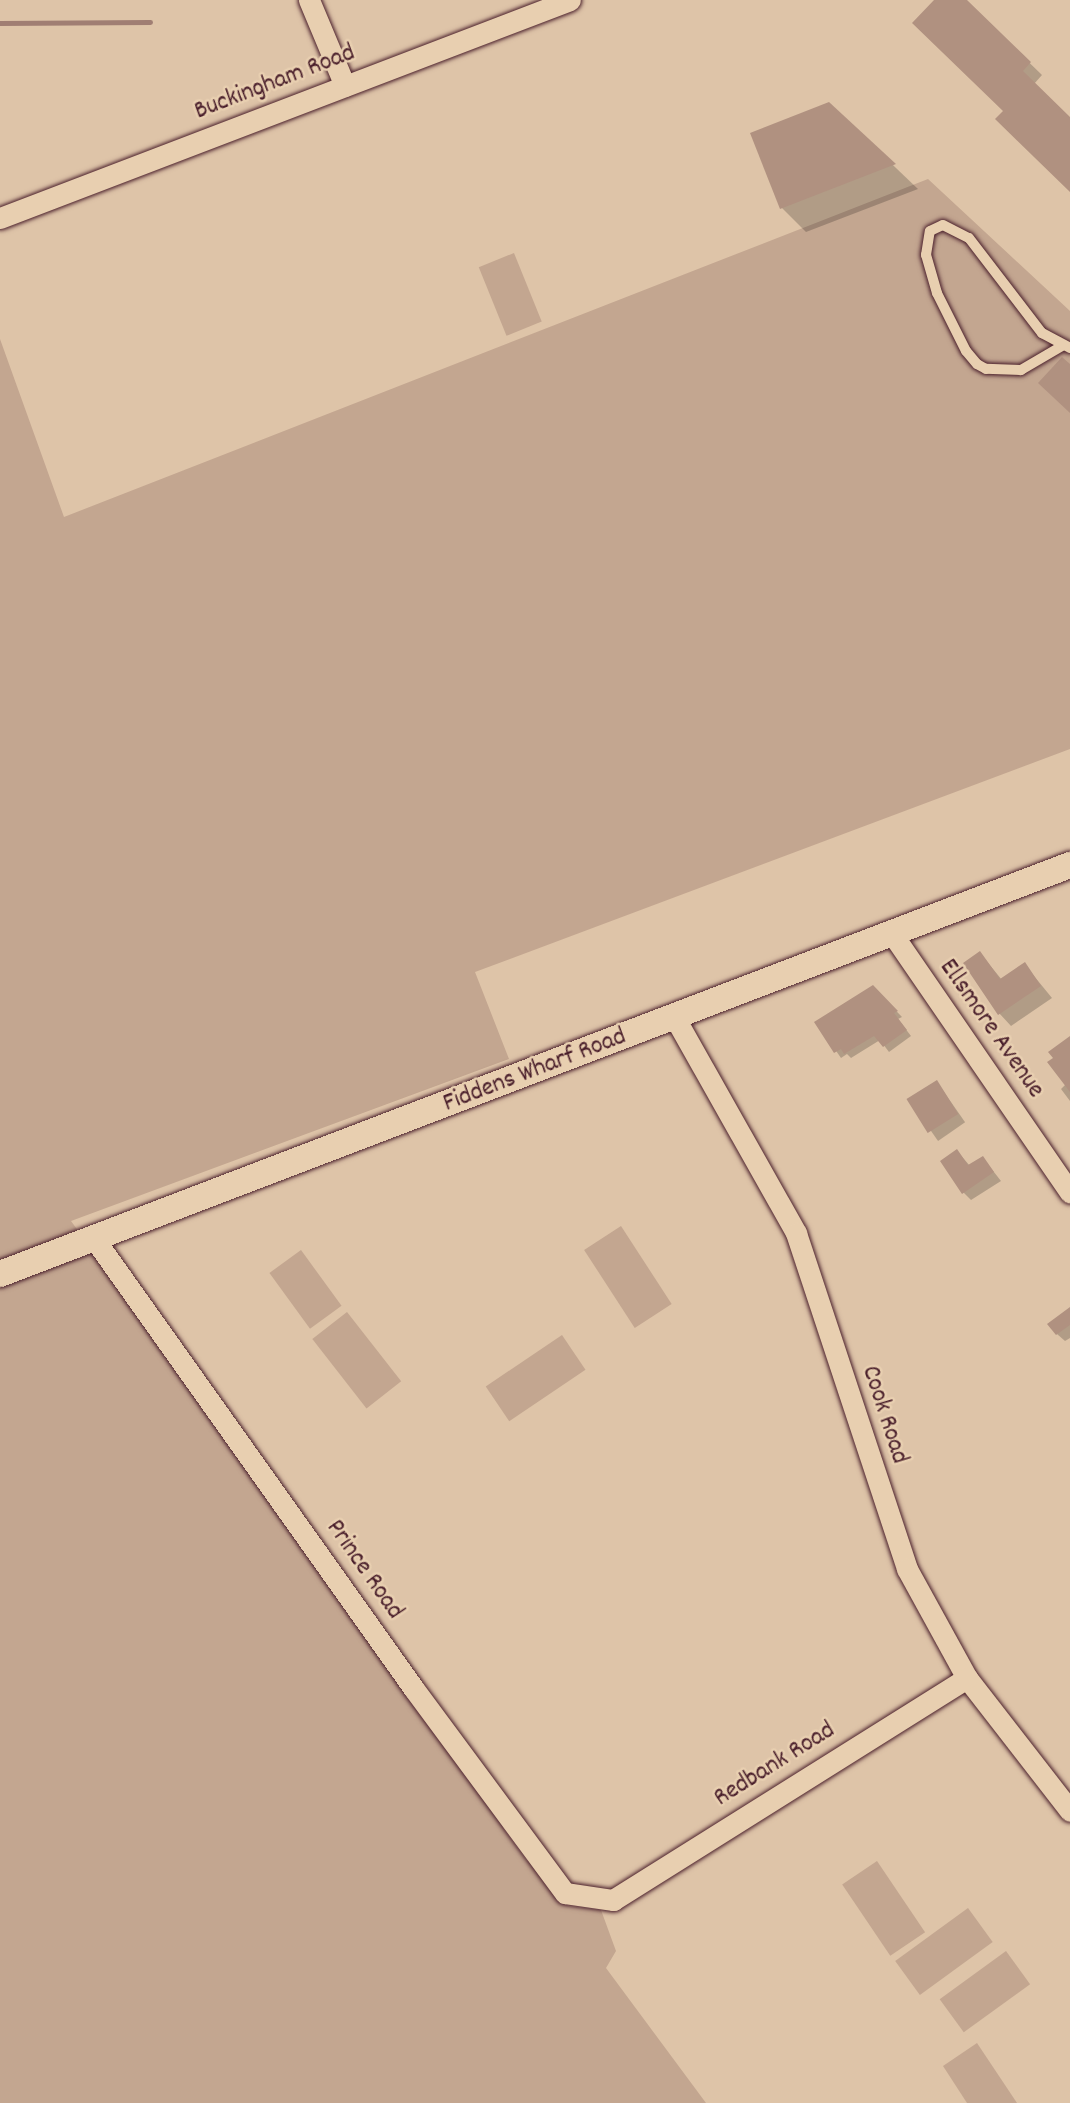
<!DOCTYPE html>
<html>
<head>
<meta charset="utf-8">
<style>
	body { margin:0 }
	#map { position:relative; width:1070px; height:2103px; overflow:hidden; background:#dec4a8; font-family:Dekko,sans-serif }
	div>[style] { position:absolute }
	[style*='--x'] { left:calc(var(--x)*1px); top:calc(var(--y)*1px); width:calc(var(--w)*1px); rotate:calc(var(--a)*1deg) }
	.green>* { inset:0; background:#c3a690; transform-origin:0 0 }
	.shadow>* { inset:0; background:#0003; transform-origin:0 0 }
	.stream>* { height:5px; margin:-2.5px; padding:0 2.5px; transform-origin:2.5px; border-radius:2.5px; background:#a07e73 }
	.building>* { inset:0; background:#b09180; transform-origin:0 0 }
	.roads { filter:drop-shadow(0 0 2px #4a1f2b) drop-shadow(0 0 2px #4a1f2b) }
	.service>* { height:10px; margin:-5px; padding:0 5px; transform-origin:5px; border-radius:5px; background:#e8cfb0 }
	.minor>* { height:21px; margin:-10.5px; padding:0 10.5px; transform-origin:10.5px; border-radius:10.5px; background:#e8cfb0 }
	.tertiary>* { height:26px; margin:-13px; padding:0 13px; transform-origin:13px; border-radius:13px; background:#e8cfb0 }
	span { translate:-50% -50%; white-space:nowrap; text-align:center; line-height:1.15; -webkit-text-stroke:5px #e8cfb0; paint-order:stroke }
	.street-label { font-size:26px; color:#4a1f2b }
</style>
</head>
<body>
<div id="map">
	<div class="green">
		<div style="clip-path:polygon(928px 179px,1070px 311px,1070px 749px,475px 972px,509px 1059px,71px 1221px,502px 1813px,503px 1828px,527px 1861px,539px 1858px,555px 1894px,568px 1906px,601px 1910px,616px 1951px,606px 1968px,706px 2103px,0 2103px,0 339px,64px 517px)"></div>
		<div style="left:514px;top:253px;width:74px;height:38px;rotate:68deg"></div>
		<div style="left:621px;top:1226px;width:93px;height:44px;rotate:57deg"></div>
		<div style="left:301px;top:1250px;width:69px;height:39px;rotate:54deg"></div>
		<div style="left:347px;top:1312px;width:88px;height:44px;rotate:52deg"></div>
		<div style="left:562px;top:1335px;width:42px;height:92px;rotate:56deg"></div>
		<div style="left:877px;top:1861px;width:86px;height:42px;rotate:56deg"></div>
		<div style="left:968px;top:1908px;width:42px;height:90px;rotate:54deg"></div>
		<div style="left:1006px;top:1951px;width:41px;height:82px;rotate:54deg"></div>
		<div style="clip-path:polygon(977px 2043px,1017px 2103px,967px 2103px,943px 2066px)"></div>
	</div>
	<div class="shadow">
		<div style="clip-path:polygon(937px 0,965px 0,1042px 75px,1034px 84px,1070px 119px,1070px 190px,1006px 111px)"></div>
		<div style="clip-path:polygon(829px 104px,918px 189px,806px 232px,782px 208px)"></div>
		<div style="clip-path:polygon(980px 953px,1002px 980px,1025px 965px,1052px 998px,1011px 1026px,999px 1013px)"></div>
		<div style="clip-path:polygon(873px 987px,902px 1017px,898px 1019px,911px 1036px,889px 1052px,880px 1040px,851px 1058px,847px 1054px,841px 1058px,816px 1022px)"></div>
		<div style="clip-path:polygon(1070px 1038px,1070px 1101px,1061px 1089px,1066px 1084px)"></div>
		<div style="left:937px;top:1082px;width:49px;height:33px;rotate:55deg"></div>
		<div style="clip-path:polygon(957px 1151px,970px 1166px,983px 1158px,1001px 1181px,971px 1200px,963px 1192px)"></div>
		<div style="clip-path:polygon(1070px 1309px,1070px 1338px,1065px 1341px,1057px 1334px)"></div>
	</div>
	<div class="stream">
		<div style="--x:0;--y:23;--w:150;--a:-0.4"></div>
	</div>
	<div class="building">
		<div style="clip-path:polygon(934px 0,967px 0,1031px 62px,1023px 71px,1070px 117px,1070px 192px,995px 119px,1003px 111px,912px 23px)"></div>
		<div style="clip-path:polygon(829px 102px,896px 164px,780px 209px,750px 133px)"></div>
		<div style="clip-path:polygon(1062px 357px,1070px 364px,1070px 413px,1038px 383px)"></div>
		<div style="clip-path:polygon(980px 951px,1000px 979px,1025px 962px,1041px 986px,998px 1015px,963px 963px)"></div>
		<div style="clip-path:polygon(873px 985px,898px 1011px,894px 1013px,907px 1030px,883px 1047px,874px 1036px,844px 1054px,841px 1049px,834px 1053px,814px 1022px)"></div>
		<div style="clip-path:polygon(1070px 1036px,1070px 1092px,1047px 1062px,1053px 1058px,1048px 1052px)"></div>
		<div style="left:937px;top:1080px;width:40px;height:36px;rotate:58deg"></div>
		<div style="clip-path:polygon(957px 1149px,968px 1165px,983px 1156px,994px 1172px,962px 1194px,940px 1161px)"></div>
		<div style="clip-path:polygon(1070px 1307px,1070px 1325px,1056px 1335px,1047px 1324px)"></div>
	</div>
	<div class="roads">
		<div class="service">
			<div style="--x:1062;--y:346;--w:48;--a:149.7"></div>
			<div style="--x:1021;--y:370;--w:35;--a:-178"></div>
			<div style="--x:986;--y:369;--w:10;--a:-151"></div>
			<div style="--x:977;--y:364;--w:17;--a:-130"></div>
			<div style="--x:966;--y:351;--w:65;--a:-116.6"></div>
			<div style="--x:937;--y:293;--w:40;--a:-106"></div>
			<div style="--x:926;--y:255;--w:24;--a:-81"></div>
			<div style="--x:930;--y:231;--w:14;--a:-25"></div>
			<div style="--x:943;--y:225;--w:29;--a:27"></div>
			<div style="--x:969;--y:238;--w:120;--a:52.5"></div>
			<div style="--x:1042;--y:333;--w:32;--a:28"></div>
		</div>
		<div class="minor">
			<div style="--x:309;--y:0;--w:93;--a:67.3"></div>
			<div style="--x:0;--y:218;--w:610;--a:-20.93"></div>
			<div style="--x:891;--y:932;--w:316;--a:55.5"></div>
			<div style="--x:675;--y:1018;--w:247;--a:60.6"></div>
			<div style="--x:796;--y:1233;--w:354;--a:71.7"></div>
			<div style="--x:907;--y:1569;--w:124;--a:61.2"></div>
			<div style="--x:967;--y:1678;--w:168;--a:52.2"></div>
			<div style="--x:93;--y:1237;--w:554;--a:54.62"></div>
			<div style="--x:414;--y:1689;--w:254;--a:53.5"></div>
			<div style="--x:565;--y:1893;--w:49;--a:8.3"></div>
			<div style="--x:613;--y:1900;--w:418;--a:-32.1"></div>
		</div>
		<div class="tertiary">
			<div style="--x:0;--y:1274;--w:1146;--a:-20.92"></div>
		</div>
	</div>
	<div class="street-label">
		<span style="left:275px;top:83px;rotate:-21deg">Buckingham Road</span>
		<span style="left:991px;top:1029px;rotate:55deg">Ellsmore Avenue</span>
		<span style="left:535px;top:1071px;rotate:-21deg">Fiddens Wharf Road</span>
		<span style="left:884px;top:1415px;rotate:72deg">Cook Road</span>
		<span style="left:364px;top:1570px;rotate:55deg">Prince Road</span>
		<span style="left:775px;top:1765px;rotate:-32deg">Redbank Road</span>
	</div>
</div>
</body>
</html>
